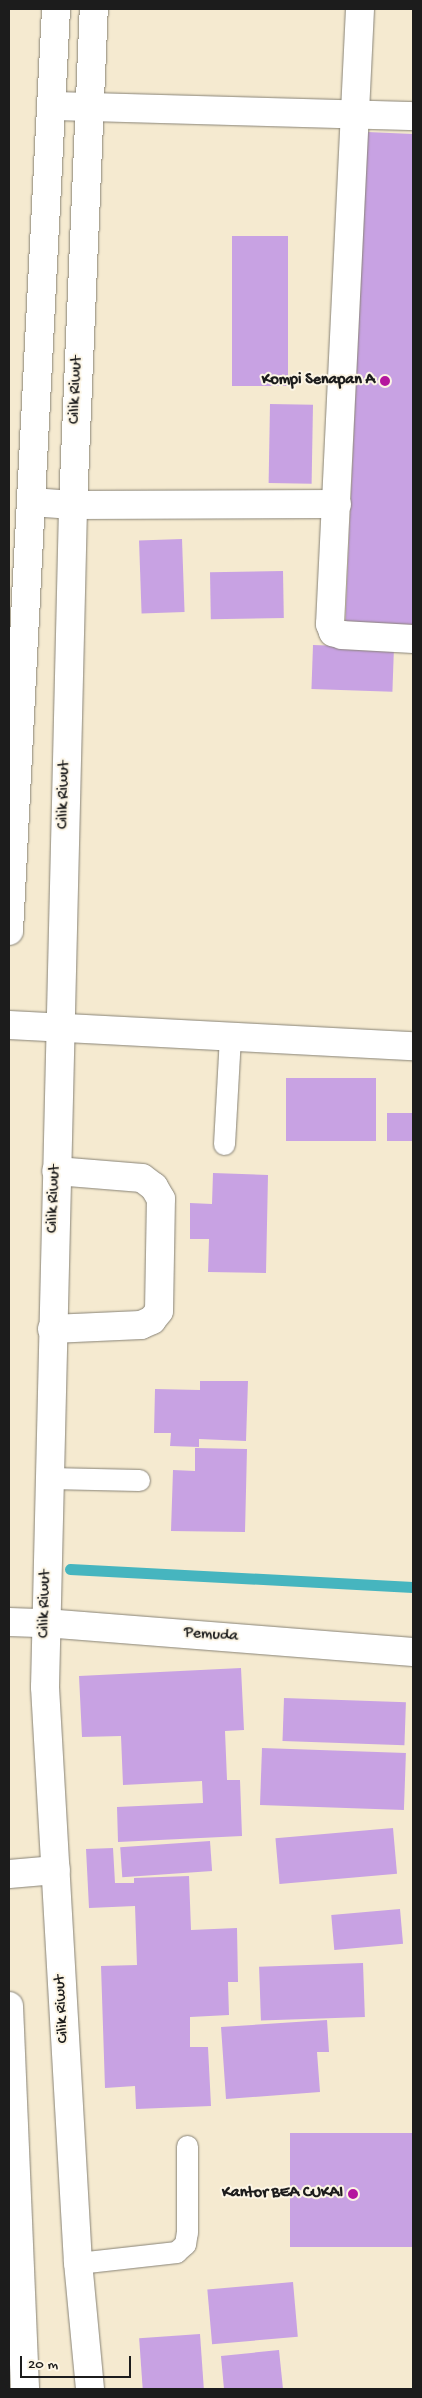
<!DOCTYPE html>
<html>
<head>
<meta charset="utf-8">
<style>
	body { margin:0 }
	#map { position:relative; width:422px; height:2398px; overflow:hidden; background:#f5ead0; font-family:"Gochi Hand",sans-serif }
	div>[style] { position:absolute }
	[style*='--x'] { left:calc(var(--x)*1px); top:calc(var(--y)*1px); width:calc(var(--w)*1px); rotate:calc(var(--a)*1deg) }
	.stream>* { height:11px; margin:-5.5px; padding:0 5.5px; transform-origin:5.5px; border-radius:5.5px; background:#46b5bf }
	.building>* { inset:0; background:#c8a2e3; transform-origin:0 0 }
	.roads { filter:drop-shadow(0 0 1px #888376) drop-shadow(0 0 1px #888376) }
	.lane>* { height:21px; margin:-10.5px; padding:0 10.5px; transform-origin:10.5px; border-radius:10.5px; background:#fff }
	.street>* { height:28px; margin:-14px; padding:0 14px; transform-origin:14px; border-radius:14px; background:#fff }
	.secondary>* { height:28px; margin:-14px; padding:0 14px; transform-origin:14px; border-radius:14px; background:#fff }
	.primary>* { height:28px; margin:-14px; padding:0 14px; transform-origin:14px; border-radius:14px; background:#fff }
	.dots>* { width:14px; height:14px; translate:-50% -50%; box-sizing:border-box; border:2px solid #fcf5e5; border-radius:50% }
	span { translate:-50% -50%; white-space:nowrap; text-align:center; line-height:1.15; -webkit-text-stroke:4px #fcf5e5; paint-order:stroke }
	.poi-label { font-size:16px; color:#1c1c1c; font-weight:700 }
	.right { translate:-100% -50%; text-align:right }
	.street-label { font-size:16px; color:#1c1c1c }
	.frame { position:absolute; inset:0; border:10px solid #1c1c1c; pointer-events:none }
	.scale { position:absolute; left:20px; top:2356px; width:111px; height:22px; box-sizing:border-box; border:2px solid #1c1c1c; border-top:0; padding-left:6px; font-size:15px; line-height:18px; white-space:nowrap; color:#1c1c1c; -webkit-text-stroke:4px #fcf5e5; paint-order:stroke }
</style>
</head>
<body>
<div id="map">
	<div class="stream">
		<div style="--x:70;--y:1569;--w:343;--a:3"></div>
	</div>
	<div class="building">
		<div style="clip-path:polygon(367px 132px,413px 134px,413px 631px,345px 628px)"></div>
		<div style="left:288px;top:236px;width:150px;height:56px;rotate:90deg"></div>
		<div style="left:270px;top:404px;width:43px;height:79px;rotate:1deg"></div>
		<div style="left:182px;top:539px;width:73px;height:43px;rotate:88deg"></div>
		<div style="left:283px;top:571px;width:47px;height:73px;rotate:89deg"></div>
		<div style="left:313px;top:645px;width:81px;height:44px;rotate:2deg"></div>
		<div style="left:286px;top:1078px;width:90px;height:63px"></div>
		<div style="left:387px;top:1113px;width:26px;height:28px"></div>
		<div style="clip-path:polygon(213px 1173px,268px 1175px,266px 1273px,208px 1272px,209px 1239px,190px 1239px,190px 1203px,212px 1204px)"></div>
		<div style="clip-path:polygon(200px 1381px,248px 1381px,246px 1441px,199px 1439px,199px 1447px,170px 1446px,171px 1433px,154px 1433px,155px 1389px,200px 1390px)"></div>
		<div style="clip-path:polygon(195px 1448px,247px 1449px,245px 1532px,171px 1531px,173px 1470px,195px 1471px)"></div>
		<div style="clip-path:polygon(241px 1668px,244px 1730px,225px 1731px,227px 1780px,240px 1780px,242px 1836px,118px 1842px,117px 1807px,203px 1803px,202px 1781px,123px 1785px,121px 1736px,82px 1737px,79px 1676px)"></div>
		<div style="left:284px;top:1698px;width:122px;height:43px;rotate:2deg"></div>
		<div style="left:262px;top:1748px;width:144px;height:57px;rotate:2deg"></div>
		<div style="left:393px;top:1828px;width:46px;height:118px;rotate:85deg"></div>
		<div style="left:210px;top:1841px;width:30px;height:90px;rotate:86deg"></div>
		<div style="clip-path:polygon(113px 1848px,115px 1883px,134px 1883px,134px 1878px,189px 1876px,191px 1930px,237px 1928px,238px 1982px,228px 1982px,229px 2015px,190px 2017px,190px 2047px,208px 2047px,211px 2106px,136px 2109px,135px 2086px,105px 2088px,101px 1966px,137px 1965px,135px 1906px,89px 1908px,86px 1849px)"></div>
		<div style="left:400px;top:1909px;width:35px;height:69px;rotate:85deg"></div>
		<div style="left:363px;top:1963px;width:54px;height:104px;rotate:88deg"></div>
		<div style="clip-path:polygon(327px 2020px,329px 2052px,317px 2052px,320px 2092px,226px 2099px,221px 2027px)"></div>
		<div style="left:413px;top:2133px;width:114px;height:123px;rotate:90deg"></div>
		<div style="left:293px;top:2282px;width:55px;height:86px;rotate:85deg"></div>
		<div style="left:200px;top:2334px;width:55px;height:61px;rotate:86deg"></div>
		<div style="clip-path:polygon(279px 2350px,283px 2389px,224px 2389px,221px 2356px)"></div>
	</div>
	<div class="roads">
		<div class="lane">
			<div style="--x:224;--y:1144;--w:107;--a:-86.8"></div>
			<div style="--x:49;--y:1478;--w:90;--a:1.3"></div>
			<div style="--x:78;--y:2263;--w:99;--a:-6.4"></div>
			<div style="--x:176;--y:2252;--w:12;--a:-42"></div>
			<div style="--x:185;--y:2244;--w:12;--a:-81"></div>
			<div style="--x:187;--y:2232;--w:86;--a:-90"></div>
		</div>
		<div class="street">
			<div style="--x:360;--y:9;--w:616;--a:92.79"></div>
			<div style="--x:330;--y:624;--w:9;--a:69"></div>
			<div style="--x:333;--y:632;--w:9;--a:18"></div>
			<div style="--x:342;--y:635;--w:71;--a:3.2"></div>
			<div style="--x:51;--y:106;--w:362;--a:1.6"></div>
			<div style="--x:31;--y:502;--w:42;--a:4.1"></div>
			<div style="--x:73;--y:505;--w:264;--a:-0.2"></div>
			<div style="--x:52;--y:1329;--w:89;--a:-2.6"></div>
			<div style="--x:141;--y:1325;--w:12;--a:-24"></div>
			<div style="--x:152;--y:1320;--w:11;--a:-52"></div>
			<div style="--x:159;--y:1311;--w:112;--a:-89"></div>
			<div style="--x:161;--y:1199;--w:14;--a:-120"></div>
			<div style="--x:154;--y:1187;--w:15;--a:-143"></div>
			<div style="--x:142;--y:1178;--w:86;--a:-175.3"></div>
		</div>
		<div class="secondary">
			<div style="--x:9;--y:1025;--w:405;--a:3"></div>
			<div style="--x:9;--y:1622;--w:36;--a:2"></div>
			<div style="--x:45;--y:1623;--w:369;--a:4.5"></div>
		</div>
		<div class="primary">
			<div style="--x:9;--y:931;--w:923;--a:-87.08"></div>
			<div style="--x:9;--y:1874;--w:47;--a:-4.9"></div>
			<div style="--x:9;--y:2006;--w:383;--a:87.6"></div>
			<div style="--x:90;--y:2389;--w:127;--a:-95.4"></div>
			<div style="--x:78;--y:2263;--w:577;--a:-93.28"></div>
			<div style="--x:45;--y:1687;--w:1182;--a:-88.64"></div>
			<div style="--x:73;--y:505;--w:496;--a:-87.6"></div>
		</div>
	</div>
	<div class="dots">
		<div style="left:385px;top:381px;background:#b5179e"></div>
		<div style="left:353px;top:2194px;background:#b5179e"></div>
	</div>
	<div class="poi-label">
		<span class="right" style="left:375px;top:381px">Kompi Senapan A</span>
		<span class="right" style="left:343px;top:2194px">Kantor BEA CUKAI</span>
	</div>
	<div class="street-label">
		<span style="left:77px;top:390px;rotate:-88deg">Cilik Riwut</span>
		<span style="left:65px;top:795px;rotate:-89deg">Cilik Riwut</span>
		<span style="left:55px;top:1199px;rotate:-88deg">Cilik Riwut</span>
		<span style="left:46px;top:1604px;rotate:-89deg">Cilik Riwut</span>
		<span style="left:211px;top:1636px;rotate:4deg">Pemuda</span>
		<span style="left:63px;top:2009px;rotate:-93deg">Cilik Riwut</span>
	</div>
	<div class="frame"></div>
	<div class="scale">20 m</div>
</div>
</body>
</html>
